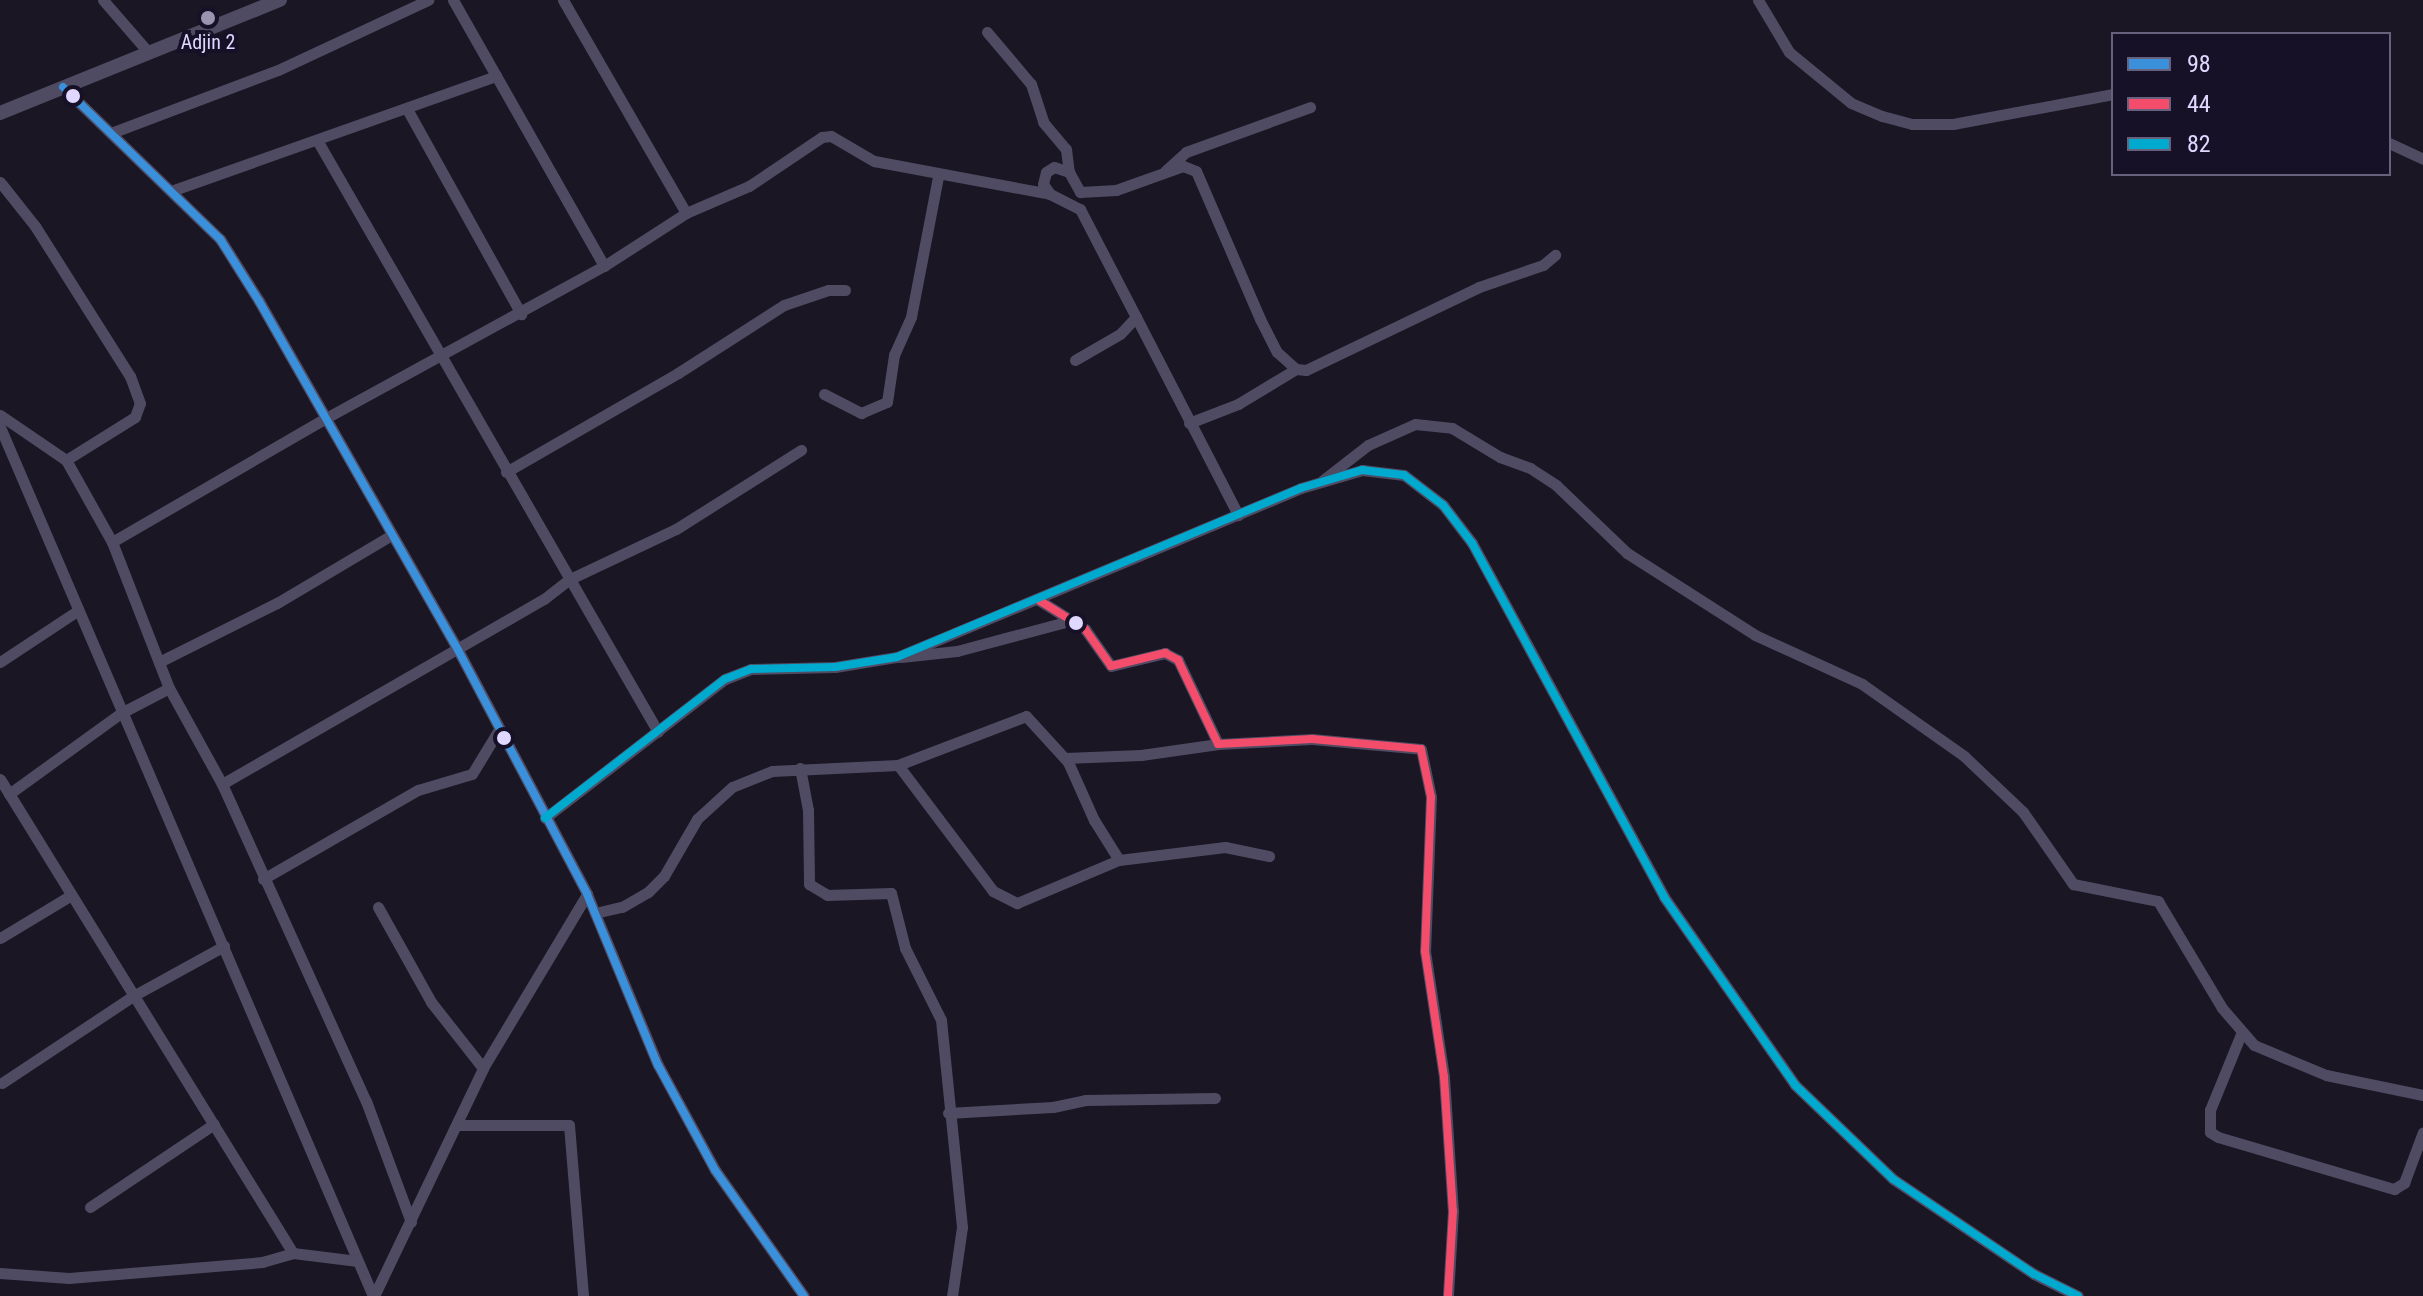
<!DOCTYPE html>
<html>
<head>
<meta charset="utf-8">
<style>
	body { margin:0 }
	#map { position:relative; width:2423px; height:1296px; overflow:hidden; background:#1a1623; font-family:"Roboto Condensed",sans-serif }
	div>[style] { position:absolute }
	[style*='--x'] { left:calc(var(--x)*1px); top:calc(var(--y)*1px); width:calc(var(--w)*1px); rotate:calc(var(--a)*1deg) }
	.minor>* { height:11px; margin:-5.5px; padding:0 5.5px; transform-origin:5.5px; border-radius:5.5px; background:#4f4b63 }
	.tertiary>* { height:14px; margin:-7px; padding:0 7px; transform-origin:7px; border-radius:7px; background:#4f4b63 }
	.bus-1>* { height:8px; margin:-4px; padding:0 4px; transform-origin:4px; border-radius:4px; background:#3a90db }
	.bus-2>* { height:8px; margin:-4px; padding:0 4px; transform-origin:4px; border-radius:4px; background:#f44d6c }
	.bus-3>* { height:8px; margin:-4px; padding:0 4px; transform-origin:4px; border-radius:4px; background:#00a9ce }
	.dots>* { width:22px; height:22px; translate:-50% -50%; box-sizing:border-box; border:4px solid #171128; border-radius:50% }
	span { translate:-50% -50%; white-space:nowrap; text-align:center; line-height:1.15; -webkit-text-stroke:8px #171128; paint-order:stroke }
	.poi-label { font-size:20px; color:#e0d8fe }
	.legend { position:absolute; left:2111px; top:32px; width:280px; height:144px; box-sizing:border-box; background:#171128; border:2px solid #67617e; margin:0; padding:10px 14px; list-style:none; font-size:24px; color:#e0d8fe }
	.legend li { display:flex; align-items:center; gap:16px; height:40px }
	.legend b { width:40px; border:2px solid #67617e }
</style>
</head>
<body>
<div id="map">
	<div class="minor">
		<div style="--x:103;--y:0;--w:70;--a:49"></div>
		<div style="--x:453;--y:0;--w:306;--a:60.4"></div>
		<div style="--x:563;--y:0;--w:246;--a:60"></div>
		<div style="--x:1758;--y:0;--w:61;--a:59.2"></div>
		<div style="--x:1789;--y:52;--w:80;--a:39.4"></div>
		<div style="--x:1851;--y:103;--w:34;--a:23"></div>
		<div style="--x:1882;--y:116;--w:31;--a:15"></div>
		<div style="--x:1912;--y:124;--w:41;--a:0"></div>
		<div style="--x:1953;--y:124;--w:163;--a:-10.6"></div>
		<div style="--x:987;--y:32;--w:68;--a:49.8"></div>
		<div style="--x:1031;--y:84;--w:40;--a:72"></div>
		<div style="--x:1043;--y:122;--w:35;--a:50"></div>
		<div style="--x:1066;--y:149;--w:23;--a:83"></div>
		<div style="--x:1069;--y:172;--w:23;--a:61"></div>
		<div style="--x:1080;--y:192;--w:36;--a:-3"></div>
		<div style="--x:1116;--y:190;--w:71;--a:-19.7"></div>
		<div style="--x:1183;--y:166;--w:14;--a:21"></div>
		<div style="--x:1196;--y:171;--w:161;--a:66.6"></div>
		<div style="--x:1260;--y:319;--w:37;--a:63"></div>
		<div style="--x:1277;--y:352;--w:25;--a:42"></div>
		<div style="--x:1296;--y:369;--w:10;--a:6"></div>
		<div style="--x:1306;--y:370;--w:192;--a:-25.6"></div>
		<div style="--x:1479;--y:287;--w:68;--a:-19"></div>
		<div style="--x:1543;--y:265;--w:16;--a:-40"></div>
		<div style="--x:63;--y:87;--w:219;--a:44.1"></div>
		<div style="--x:220;--y:239;--w:73;--a:57.8"></div>
		<div style="--x:259;--y:301;--w:402;--a:60.3"></div>
		<div style="--x:458;--y:650;--w:276;--a:62.1"></div>
		<div style="--x:587;--y:894;--w:185;--a:67.5"></div>
		<div style="--x:658;--y:1065;--w:119;--a:61.5"></div>
		<div style="--x:715;--y:1170;--w:154;--a:54.8"></div>
		<div style="--x:407;--y:109;--w:235;--a:60.9"></div>
		<div style="--x:111;--y:133;--w:178;--a:-20.7"></div>
		<div style="--x:278;--y:70;--w:166;--a:-25"></div>
		<div style="--x:317;--y:140;--w:683;--a:60.06"></div>
		<div style="--x:2389;--y:143;--w:38;--a:25"></div>
		<div style="--x:1165;--y:171;--w:28;--a:-42"></div>
		<div style="--x:1186;--y:152;--w:132;--a:-19.9"></div>
		<div style="--x:0;--y:182;--w:56;--a:51.5"></div>
		<div style="--x:35;--y:226;--w:178;--a:57.7"></div>
		<div style="--x:130;--y:376;--w:29;--a:70"></div>
		<div style="--x:140;--y:403;--w:15;--a:110"></div>
		<div style="--x:135;--y:417;--w:81;--a:148.1"></div>
		<div style="--x:171;--y:191;--w:345;--a:-19.5"></div>
		<div style="--x:1050;--y:194;--w:12;--a:-125"></div>
		<div style="--x:1043;--y:184;--w:12;--a:-76"></div>
		<div style="--x:1046;--y:172;--w:9;--a:-32"></div>
		<div style="--x:1054;--y:167;--w:16;--a:18"></div>
		<div style="--x:1136;--y:317;--w:223;--a:62.7"></div>
		<div style="--x:824;--y:394;--w:42;--a:27.2"></div>
		<div style="--x:861;--y:413;--w:28;--a:-23"></div>
		<div style="--x:887;--y:402;--w:48;--a:-81.5"></div>
		<div style="--x:894;--y:355;--w:42;--a:-65.9"></div>
		<div style="--x:911;--y:317;--w:143;--a:-79.1"></div>
		<div style="--x:0;--y:415;--w:80;--a:34.3"></div>
		<div style="--x:66;--y:460;--w:94;--a:60.7"></div>
		<div style="--x:112;--y:542;--w:157;--a:68.7"></div>
		<div style="--x:169;--y:688;--w:110;--a:61.1"></div>
		<div style="--x:222;--y:784;--w:348;--a:65.6"></div>
		<div style="--x:366;--y:1101;--w:129;--a:69.6"></div>
		<div style="--x:1189;--y:423;--w:53;--a:-21.2"></div>
		<div style="--x:1238;--y:404;--w:68;--a:-31.1"></div>
		<div style="--x:0;--y:427;--w:946;--a:66.77"></div>
		<div style="--x:506;--y:472;--w:198;--a:-29.9"></div>
		<div style="--x:678;--y:373;--w:126;--a:-32.7"></div>
		<div style="--x:784;--y:305;--w:46;--a:-18.8"></div>
		<div style="--x:828;--y:290;--w:17;--a:0"></div>
		<div style="--x:1323;--y:480;--w:57;--a:-37.9"></div>
		<div style="--x:1368;--y:445;--w:51;--a:-24.1"></div>
		<div style="--x:1415;--y:424;--w:37;--a:6"></div>
		<div style="--x:1452;--y:428;--w:56;--a:31.1"></div>
		<div style="--x:1500;--y:457;--w:32;--a:20"></div>
		<div style="--x:1530;--y:468;--w:31;--a:33"></div>
		<div style="--x:1556;--y:485;--w:98;--a:43.8"></div>
		<div style="--x:1627;--y:553;--w:152;--a:32.6"></div>
		<div style="--x:1755;--y:635;--w:118;--a:24.6"></div>
		<div style="--x:1862;--y:684;--w:125;--a:35.2"></div>
		<div style="--x:1964;--y:756;--w:81;--a:43.5"></div>
		<div style="--x:2023;--y:812;--w:88;--a:55.2"></div>
		<div style="--x:2073;--y:884;--w:87;--a:11.3"></div>
		<div style="--x:2158;--y:901;--w:125;--a:59.1"></div>
		<div style="--x:2222;--y:1008;--w:49;--a:49.1"></div>
		<div style="--x:2254;--y:1045;--w:78;--a:22.6"></div>
		<div style="--x:2326;--y:1075;--w:99;--a:11.7"></div>
		<div style="--x:112;--y:542;--w:247;--a:-30.1"></div>
		<div style="--x:326;--y:418;--w:317;--a:-28.7"></div>
		<div style="--x:604;--y:266;--w:98;--a:-32.9"></div>
		<div style="--x:686;--y:213;--w:69;--a:-23.2"></div>
		<div style="--x:749;--y:186;--w:88;--a:-33.9"></div>
		<div style="--x:822;--y:137;--w:9;--a:-6"></div>
		<div style="--x:831;--y:136;--w:50;--a:30.2"></div>
		<div style="--x:874;--y:161;--w:179;--a:10.6"></div>
		<div style="--x:1050;--y:194;--w:34;--a:27"></div>
		<div style="--x:1080;--y:209;--w:122;--a:62.6"></div>
		<div style="--x:1136;--y:317;--w:23;--a:133"></div>
		<div style="--x:1120;--y:334;--w:52;--a:150"></div>
		<div style="--x:1037;--y:599;--w:57;--a:32"></div>
		<div style="--x:1085;--y:629;--w:45;--a:54.9"></div>
		<div style="--x:1111;--y:666;--w:56;--a:-13.5"></div>
		<div style="--x:1165;--y:653;--w:15;--a:28"></div>
		<div style="--x:1178;--y:660;--w:93;--a:64.5"></div>
		<div style="--x:1218;--y:744;--w:94;--a:-3"></div>
		<div style="--x:1312;--y:739;--w:109;--a:5.2"></div>
		<div style="--x:1421;--y:749;--w:49;--a:78.2"></div>
		<div style="--x:1431;--y:797;--w:154;--a:92.2"></div>
		<div style="--x:1425;--y:951;--w:127;--a:81.4"></div>
		<div style="--x:1444;--y:1077;--w:134;--a:86.2"></div>
		<div style="--x:1453;--y:1211;--w:85;--a:93.4"></div>
		<div style="--x:901;--y:657;--w:56;--a:-6.1"></div>
		<div style="--x:957;--y:651;--w:120;--a:-15"></div>
		<div style="--x:161;--y:661;--w:130;--a:-26.6"></div>
		<div style="--x:277;--y:603;--w:131;--a:-30.7"></div>
		<div style="--x:0;--y:662;--w:92;--a:-33.5"></div>
		<div style="--x:1065;--y:758;--w:76;--a:-2.3"></div>
		<div style="--x:1141;--y:755;--w:78;--a:-8.1"></div>
		<div style="--x:898;--y:765;--w:158;--a:53"></div>
		<div style="--x:993;--y:891;--w:27;--a:27"></div>
		<div style="--x:1017;--y:903;--w:111;--a:-22.9"></div>
		<div style="--x:1119;--y:860;--w:107;--a:-7"></div>
		<div style="--x:1225;--y:847;--w:45;--a:11.6"></div>
		<div style="--x:800;--y:768;--w:43;--a:79.2"></div>
		<div style="--x:808;--y:810;--w:74;--a:89.2"></div>
		<div style="--x:809;--y:884;--w:21;--a:31"></div>
		<div style="--x:827;--y:895;--w:64;--a:-1.8"></div>
		<div style="--x:891;--y:893;--w:57;--a:75.7"></div>
		<div style="--x:905;--y:948;--w:80;--a:63.4"></div>
		<div style="--x:941;--y:1020;--w:208;--a:84.2"></div>
		<div style="--x:962;--y:1227;--w:70;--a:98.2"></div>
		<div style="--x:0;--y:779;--w:557;--a:58.28"></div>
		<div style="--x:222;--y:784;--w:371;--a:-29.9"></div>
		<div style="--x:544;--y:599;--w:33;--a:-38"></div>
		<div style="--x:570;--y:579;--w:117;--a:-25.3"></div>
		<div style="--x:676;--y:529;--w:148;--a:-32.3"></div>
		<div style="--x:9;--y:794;--w:138;--a:-35.9"></div>
		<div style="--x:121;--y:713;--w:54;--a:-27.5"></div>
		<div style="--x:545;--y:818;--w:227;--a:-37.7"></div>
		<div style="--x:725;--y:679;--w:28;--a:-21"></div>
		<div style="--x:751;--y:669;--w:84;--a:-1.4"></div>
		<div style="--x:835;--y:667;--w:63;--a:-9.2"></div>
		<div style="--x:897;--y:657;--w:438;--a:-22.7"></div>
		<div style="--x:1301;--y:488;--w:64;--a:-16.4"></div>
		<div style="--x:1362;--y:470;--w:42;--a:6.8"></div>
		<div style="--x:1404;--y:475;--w:49;--a:37.6"></div>
		<div style="--x:1443;--y:505;--w:48;--a:52.7"></div>
		<div style="--x:1472;--y:543;--w:403;--a:61.5"></div>
		<div style="--x:1664;--y:897;--w:229;--a:55.1"></div>
		<div style="--x:1795;--y:1085;--w:136;--a:43.8"></div>
		<div style="--x:1893;--y:1179;--w:170;--a:34"></div>
		<div style="--x:2034;--y:1274;--w:49;--a:26.6"></div>
		<div style="--x:263;--y:879;--w:179;--a:-29.9"></div>
		<div style="--x:418;--y:790;--w:56;--a:-16.5"></div>
		<div style="--x:472;--y:774;--w:50;--a:-58.8"></div>
		<div style="--x:378;--y:907;--w:109;--a:60.8"></div>
		<div style="--x:431;--y:1002;--w:84;--a:51.8"></div>
		<div style="--x:595;--y:913;--w:28;--a:-13"></div>
		<div style="--x:622;--y:907;--w:30;--a:-30"></div>
		<div style="--x:648;--y:892;--w:23;--a:-45"></div>
		<div style="--x:664;--y:876;--w:66;--a:-59.9"></div>
		<div style="--x:697;--y:819;--w:47;--a:-42.4"></div>
		<div style="--x:732;--y:787;--w:43;--a:-21.8"></div>
		<div style="--x:772;--y:771;--w:126;--a:-2.7"></div>
		<div style="--x:898;--y:765;--w:137;--a:-20.9"></div>
		<div style="--x:1026;--y:716;--w:62;--a:47.6"></div>
		<div style="--x:1068;--y:762;--w:64;--a:65.9"></div>
		<div style="--x:1094;--y:820;--w:47;--a:58"></div>
		<div style="--x:0;--y:938;--w:79;--a:-31.1"></div>
		<div style="--x:2241;--y:1034;--w:82;--a:112.2"></div>
		<div style="--x:2210;--y:1110;--w:22;--a:90"></div>
		<div style="--x:2210;--y:1132;--w:9;--a:32"></div>
		<div style="--x:2218;--y:1137;--w:184;--a:16.5"></div>
		<div style="--x:2394;--y:1189;--w:12;--a:-31"></div>
		<div style="--x:2404;--y:1183;--w:54;--a:-69.6"></div>
		<div style="--x:2;--y:1083;--w:157;--a:-33.6"></div>
		<div style="--x:133;--y:996;--w:104;--a:-28.8"></div>
		<div style="--x:948;--y:1113;--w:105;--a:-3.3"></div>
		<div style="--x:1053;--y:1107;--w:33;--a:-12"></div>
		<div style="--x:1085;--y:1100;--w:130;--a:-0.9"></div>
		<div style="--x:457;--y:1125;--w:112;--a:0"></div>
		<div style="--x:569;--y:1125;--w:172;--a:85.3"></div>
		<div style="--x:90;--y:1207;--w:149;--a:-33.8"></div>
		<div style="--x:0;--y:1273;--w:69;--a:4.1"></div>
		<div style="--x:69;--y:1278;--w:194;--a:-4.7"></div>
		<div style="--x:262;--y:1262;--w:32;--a:-16"></div>
		<div style="--x:293;--y:1253;--w:65;--a:7"></div>
		<div style="--x:374;--y:1296;--w:253;--a:-64.4"></div>
		<div style="--x:483;--y:1068;--w:203;--a:-59.1"></div>
	</div>
	<div class="tertiary">
		<div style="--x:0;--y:113;--w:302;--a:-22"></div>
	</div>
	<div class="bus-1">
		<div style="--x:63;--y:87;--w:219;--a:44.1"></div>
		<div style="--x:220;--y:239;--w:73;--a:57.8"></div>
		<div style="--x:259;--y:301;--w:402;--a:60.3"></div>
		<div style="--x:458;--y:650;--w:276;--a:62.1"></div>
		<div style="--x:587;--y:894;--w:185;--a:67.5"></div>
		<div style="--x:658;--y:1065;--w:119;--a:61.5"></div>
		<div style="--x:715;--y:1170;--w:154;--a:54.8"></div>
	</div>
	<div class="bus-2">
		<div style="--x:1037;--y:599;--w:57;--a:32"></div>
		<div style="--x:1085;--y:629;--w:45;--a:54.9"></div>
		<div style="--x:1111;--y:666;--w:56;--a:-13.5"></div>
		<div style="--x:1165;--y:653;--w:15;--a:28"></div>
		<div style="--x:1178;--y:660;--w:93;--a:64.5"></div>
		<div style="--x:1218;--y:744;--w:94;--a:-3"></div>
		<div style="--x:1312;--y:739;--w:109;--a:5.2"></div>
		<div style="--x:1421;--y:749;--w:49;--a:78.2"></div>
		<div style="--x:1431;--y:797;--w:154;--a:92.2"></div>
		<div style="--x:1425;--y:951;--w:127;--a:81.4"></div>
		<div style="--x:1444;--y:1077;--w:134;--a:86.2"></div>
		<div style="--x:1453;--y:1211;--w:85;--a:93.4"></div>
	</div>
	<div class="bus-3">
		<div style="--x:545;--y:818;--w:227;--a:-37.7"></div>
		<div style="--x:725;--y:679;--w:28;--a:-21"></div>
		<div style="--x:751;--y:669;--w:84;--a:-1.4"></div>
		<div style="--x:835;--y:667;--w:63;--a:-9.2"></div>
		<div style="--x:897;--y:657;--w:438;--a:-22.7"></div>
		<div style="--x:1301;--y:488;--w:64;--a:-16.4"></div>
		<div style="--x:1362;--y:470;--w:42;--a:6.8"></div>
		<div style="--x:1404;--y:475;--w:49;--a:37.6"></div>
		<div style="--x:1443;--y:505;--w:48;--a:52.7"></div>
		<div style="--x:1472;--y:543;--w:403;--a:61.5"></div>
		<div style="--x:1664;--y:897;--w:229;--a:55.1"></div>
		<div style="--x:1795;--y:1085;--w:136;--a:43.8"></div>
		<div style="--x:1893;--y:1179;--w:170;--a:34"></div>
		<div style="--x:2034;--y:1274;--w:49;--a:26.6"></div>
	</div>
	<div class="dots">
		<div style="left:208px;top:18px;background:#9b94b1"></div>
		<div style="left:73px;top:96px;background:#e0d8fe"></div>
		<div style="left:1076px;top:623px;background:#e0d8fe"></div>
		<div style="left:504px;top:738px;background:#e0d8fe"></div>
	</div>
	<div class="poi-label">
		<span style="left:208px;top:42px">Adjin 2</span>
	</div>
	<ul class="legend">
	<li><b style="height:10px;background:#3a90db"></b>98</li>
	<li><b style="height:10px;background:#f44d6c"></b>44</li>
	<li><b style="height:10px;background:#00a9ce"></b>82</li>
	</ul>
</div>
</body>
</html>
